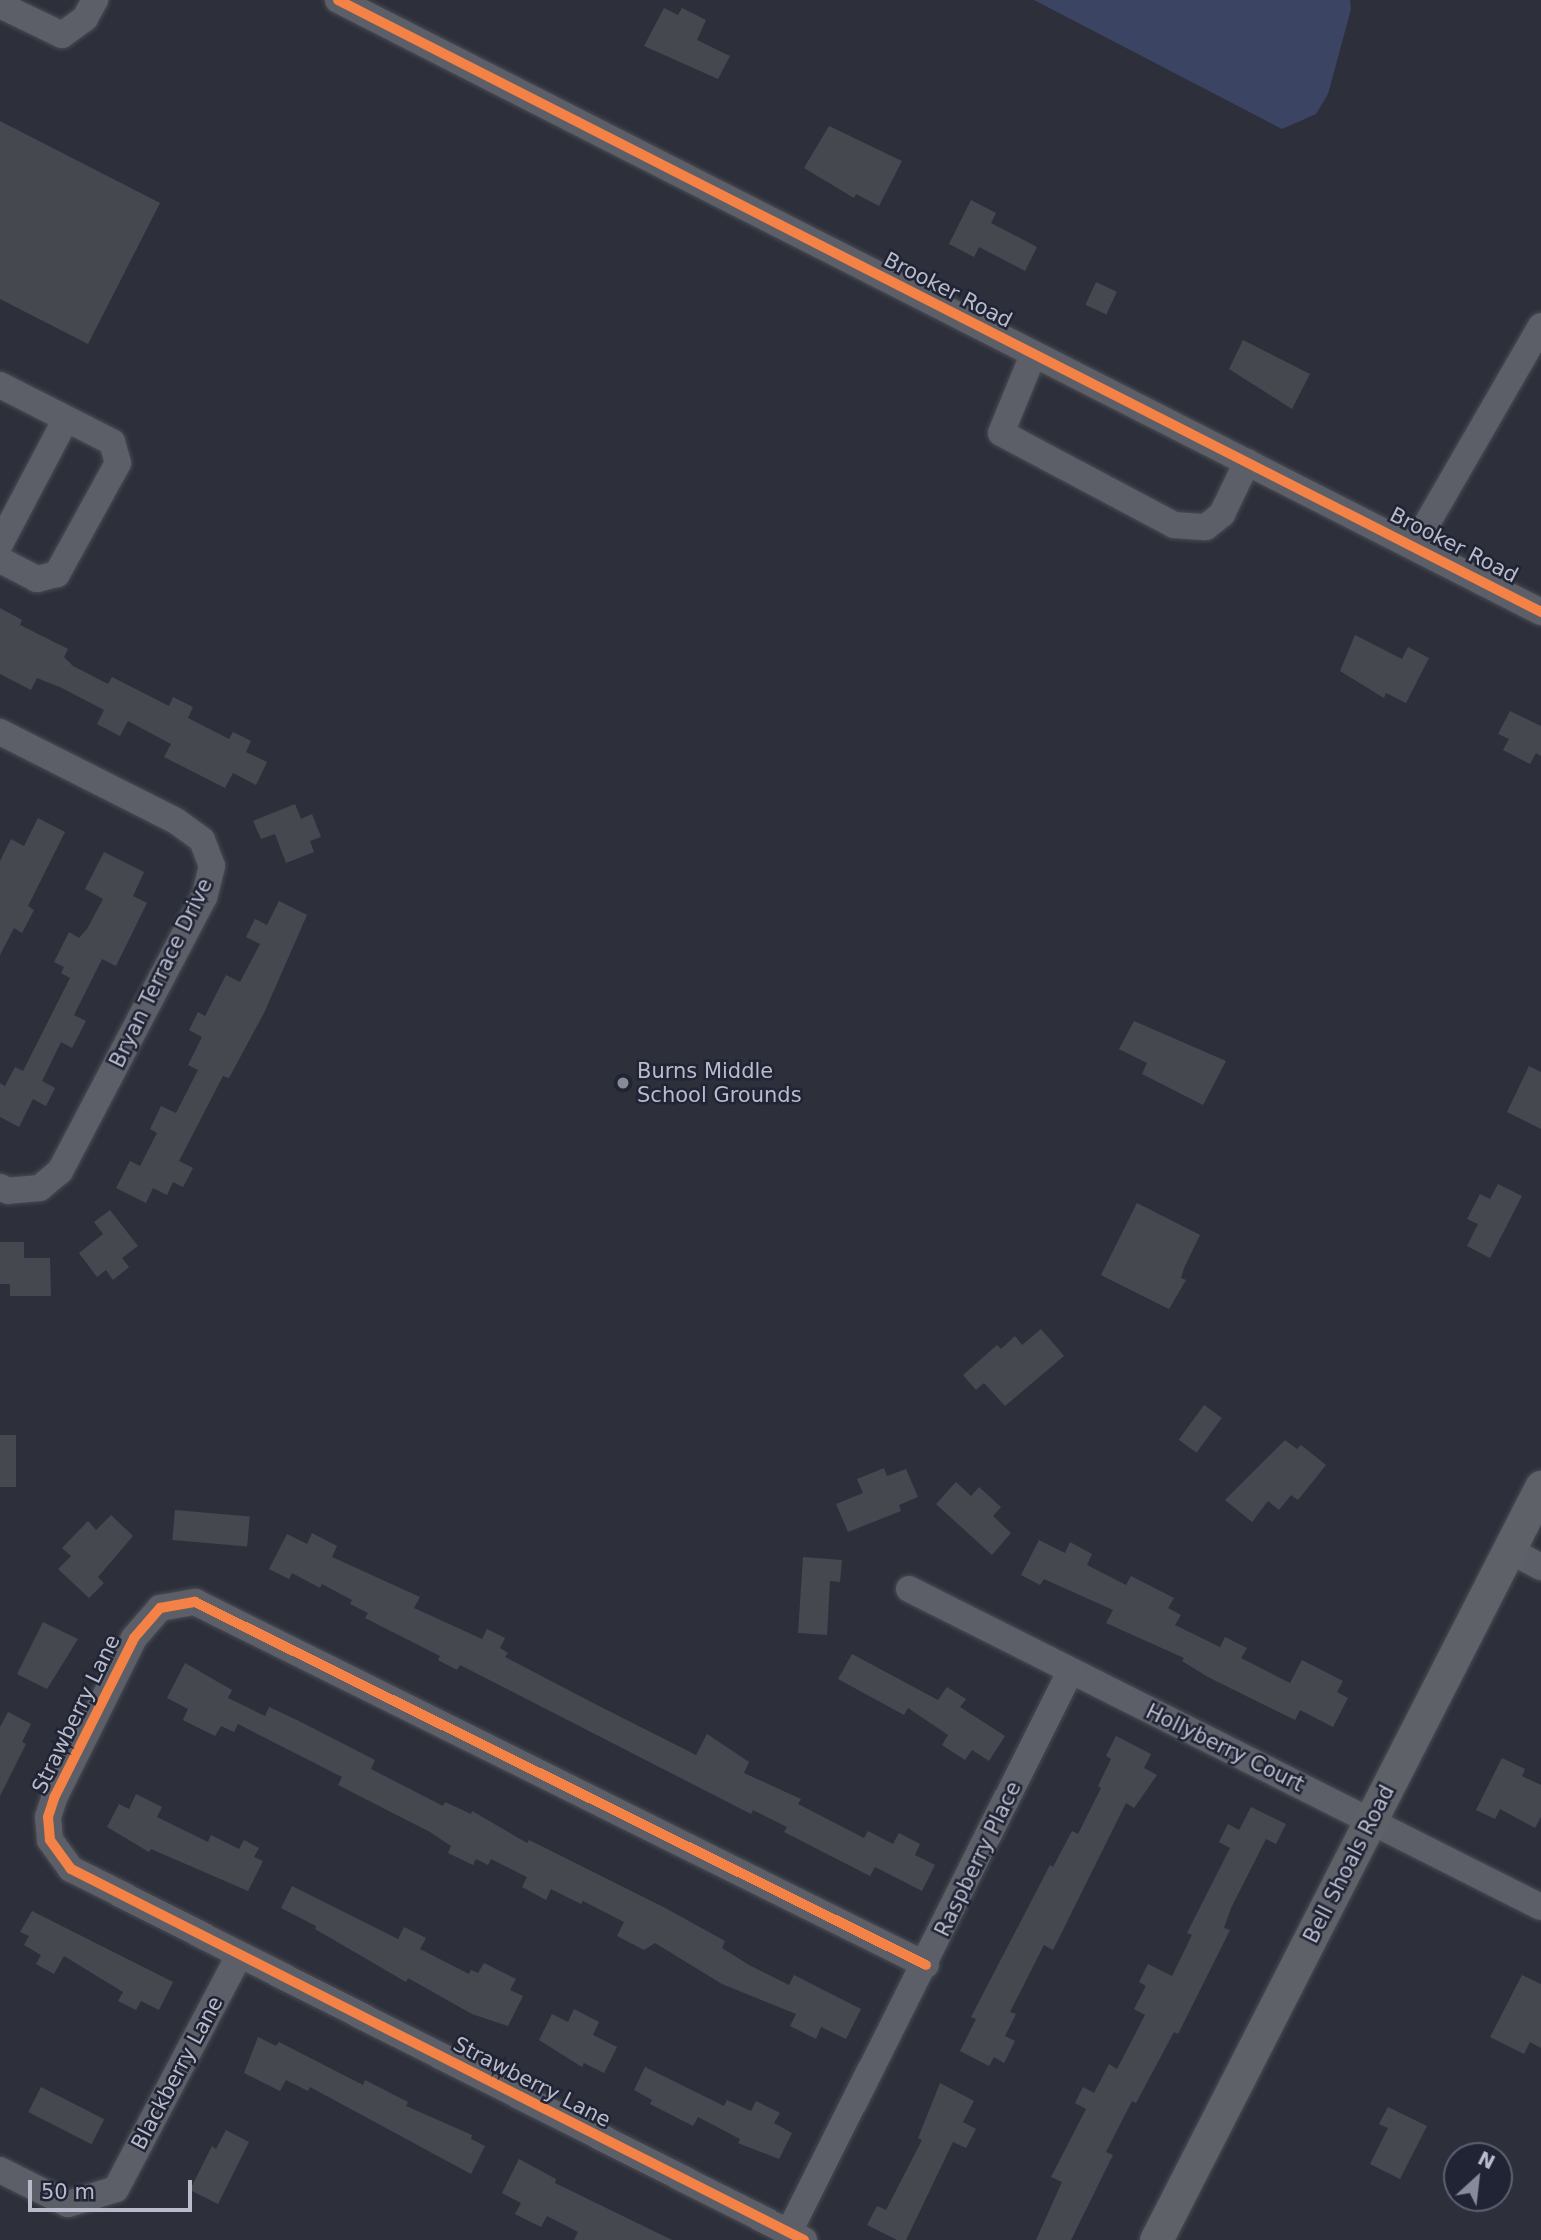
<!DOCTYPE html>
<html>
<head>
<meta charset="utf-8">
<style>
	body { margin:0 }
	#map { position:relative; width:1541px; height:2240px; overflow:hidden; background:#2d303a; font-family:"DejaVu Sans",sans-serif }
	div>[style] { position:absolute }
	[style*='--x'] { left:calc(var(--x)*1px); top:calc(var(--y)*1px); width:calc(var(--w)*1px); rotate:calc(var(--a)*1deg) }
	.water>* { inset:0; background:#3c4464 }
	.building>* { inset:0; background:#464850; transform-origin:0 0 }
	.roads { filter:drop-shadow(0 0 2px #494b53) drop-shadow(0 0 2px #494b53) }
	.minor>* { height:26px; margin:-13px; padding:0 13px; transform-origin:13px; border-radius:13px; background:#5d5f68 }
	.major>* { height:33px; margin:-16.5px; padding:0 16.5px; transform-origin:16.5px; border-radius:16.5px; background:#5f6169 }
	.cycleway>* { height:10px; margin:-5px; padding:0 5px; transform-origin:5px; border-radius:5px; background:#f48246 }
	.dots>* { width:19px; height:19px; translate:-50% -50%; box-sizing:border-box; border:4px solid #202435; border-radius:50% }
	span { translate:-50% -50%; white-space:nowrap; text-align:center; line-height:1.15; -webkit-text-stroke:5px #202435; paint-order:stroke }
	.street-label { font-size:21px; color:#b8bbca }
	.poi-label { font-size:21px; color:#b8bbca }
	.left { translate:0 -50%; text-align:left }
	.north { position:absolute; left:1443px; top:2142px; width:70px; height:70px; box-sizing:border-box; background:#202435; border:2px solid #5d6071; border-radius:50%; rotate:27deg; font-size:19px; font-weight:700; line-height:28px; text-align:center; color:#b8bbca }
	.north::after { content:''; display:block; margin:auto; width:24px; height:32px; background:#878a98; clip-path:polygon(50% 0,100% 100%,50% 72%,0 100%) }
	.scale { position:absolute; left:28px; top:2180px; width:164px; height:32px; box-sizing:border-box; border:4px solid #b8bbca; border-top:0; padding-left:9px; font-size:21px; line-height:24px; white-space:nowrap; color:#b8bbca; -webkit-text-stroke:5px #202435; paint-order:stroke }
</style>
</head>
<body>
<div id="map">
	<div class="water">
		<div style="clip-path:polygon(1034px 0,1350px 0,1351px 9px,1328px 94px,1316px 114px,1282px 129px)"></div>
	</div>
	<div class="building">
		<div style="clip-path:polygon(664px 8px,678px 15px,682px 8px,706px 20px,697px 40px,730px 56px,718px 79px,644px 46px)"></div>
		<div style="clip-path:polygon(0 121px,160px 203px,88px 344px,0 299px)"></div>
		<div style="clip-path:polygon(829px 126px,902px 161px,879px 206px,856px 194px,854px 198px,804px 168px)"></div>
		<div style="clip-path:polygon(971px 200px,996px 213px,991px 223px,1037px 247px,1025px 271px,979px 247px,974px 257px,949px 244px)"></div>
		<div style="left:1096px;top:282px;width:23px;height:25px;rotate:25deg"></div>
		<div style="clip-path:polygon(1243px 340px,1310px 374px,1292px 409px,1229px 369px)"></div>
		<div style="clip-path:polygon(0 608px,22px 620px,20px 625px,68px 649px,64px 657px,73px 666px,108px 684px,112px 677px,169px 706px,173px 697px,193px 707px,188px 718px,229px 739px,233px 732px,251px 741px,246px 752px,267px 762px,256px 785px,233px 773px,225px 788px,164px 757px,171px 744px,128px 721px,120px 736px,97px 724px,104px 710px,62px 688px,37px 678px,31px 690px,0 674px)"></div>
		<div style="clip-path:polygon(1355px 635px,1402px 659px,1408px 647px,1429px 658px,1406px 703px,1386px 693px,1384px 698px,1340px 671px)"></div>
		<div style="clip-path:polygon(1510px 711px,1541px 726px,1541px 756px,1536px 753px,1530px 764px,1503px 750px,1509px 739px,1498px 734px)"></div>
		<div style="clip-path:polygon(295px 804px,301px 819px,312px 814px,321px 837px,310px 841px,314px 852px,286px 863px,275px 834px,261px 839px,253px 821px)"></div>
		<div style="clip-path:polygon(38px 818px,65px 832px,28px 906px,34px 910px,22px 933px,14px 928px,0 955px,0 861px,11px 839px,24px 846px)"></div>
		<div style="clip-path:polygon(104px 852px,144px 872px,133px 896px,147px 903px,116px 966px,102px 959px,74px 1015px,86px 1021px,72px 1048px,61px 1042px,42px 1081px,55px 1088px,46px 1106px,33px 1099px,19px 1127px,0 1117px,0 1083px,5px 1086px,15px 1067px,23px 1071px,70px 978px,61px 973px,64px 967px,54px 962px,69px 932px,79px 938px,87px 929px,103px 899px,85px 889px)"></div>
		<div style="clip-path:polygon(279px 901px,307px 915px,264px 1013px,229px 1078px,223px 1076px,179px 1161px,193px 1168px,183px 1187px,173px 1182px,167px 1195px,153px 1188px,146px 1203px,116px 1188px,130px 1161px,140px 1166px,157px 1133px,150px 1129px,161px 1106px,176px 1113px,198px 1070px,188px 1065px,202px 1037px,189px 1030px,198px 1012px,205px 1016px,226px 975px,240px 982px,260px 944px,246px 937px,255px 919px,267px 925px)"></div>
		<div style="clip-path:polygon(1134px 1021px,1226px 1061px,1203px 1105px,1142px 1074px,1147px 1063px,1119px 1049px)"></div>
		<div style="clip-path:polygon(1529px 1066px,1541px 1072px,1541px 1129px,1507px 1112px)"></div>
		<div style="clip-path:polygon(1498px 1184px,1522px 1196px,1490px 1258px,1467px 1246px,1478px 1224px,1467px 1219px,1480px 1194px,1490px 1199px)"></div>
		<div style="clip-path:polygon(1137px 1203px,1200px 1235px,1184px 1268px,1181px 1278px,1186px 1280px,1169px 1309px,1101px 1275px)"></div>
		<div style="clip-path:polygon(110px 1210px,138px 1246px,122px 1258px,129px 1267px,113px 1280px,106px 1270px,97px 1277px,79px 1253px,103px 1234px,94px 1222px)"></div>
		<div style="clip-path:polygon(0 1242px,24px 1242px,24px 1258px,50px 1258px,51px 1296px,10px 1296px,10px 1284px,0 1284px)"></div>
		<div style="clip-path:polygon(1041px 1329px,1064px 1356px,1005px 1406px,984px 1383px,976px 1390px,963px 1375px,997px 1345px,1001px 1349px,1015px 1336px,1022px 1345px)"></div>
		<div style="left:1204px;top:1405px;width:22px;height:43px;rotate:36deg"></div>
		<div style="left:0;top:1435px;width:16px;height:52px"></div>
		<div style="clip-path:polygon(1285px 1440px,1297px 1449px,1301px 1445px,1326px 1465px,1298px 1500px,1291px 1495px,1279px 1510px,1268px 1501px,1252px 1522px,1225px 1500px)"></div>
		<div style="clip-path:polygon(884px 1468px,887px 1476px,906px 1469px,918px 1497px,899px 1505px,901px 1511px,848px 1532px,836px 1504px,863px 1493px,857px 1479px)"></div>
		<div style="clip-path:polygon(956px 1482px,971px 1496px,979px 1487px,1001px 1507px,993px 1516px,1011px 1533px,992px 1555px,936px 1504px)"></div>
		<div style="left:175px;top:1510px;width:75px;height:30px;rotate:5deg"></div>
		<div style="clip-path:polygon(111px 1515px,133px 1536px,98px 1577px,104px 1583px,89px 1598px,58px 1569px,71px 1556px,62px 1548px,88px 1521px,96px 1530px)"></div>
		<div style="clip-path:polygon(312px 1533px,337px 1546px,332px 1557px,420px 1597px,414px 1608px,482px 1639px,487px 1629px,505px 1638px,500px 1648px,508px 1653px,505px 1657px,597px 1705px,696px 1755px,707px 1734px,749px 1762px,744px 1773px,801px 1799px,798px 1804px,864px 1838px,868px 1831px,893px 1844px,899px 1833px,920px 1844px,915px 1855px,935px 1865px,922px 1891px,875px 1867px,870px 1876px,784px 1832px,787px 1827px,753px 1810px,751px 1814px,460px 1665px,457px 1670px,438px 1660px,440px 1656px,365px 1618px,368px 1613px,350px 1604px,352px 1600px,322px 1584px,320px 1588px,292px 1573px,289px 1579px,269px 1569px,287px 1534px,307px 1544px)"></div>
		<div style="clip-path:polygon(1039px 1540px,1065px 1553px,1070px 1542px,1092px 1554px,1087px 1565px,1126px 1585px,1131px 1576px,1174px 1598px,1168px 1608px,1181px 1615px,1175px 1625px,1220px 1647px,1225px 1637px,1247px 1648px,1241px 1658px,1290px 1683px,1302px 1660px,1343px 1681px,1337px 1692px,1348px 1698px,1333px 1727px,1300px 1710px,1295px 1720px,1208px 1677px,1182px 1661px,1184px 1658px,1106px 1623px,1113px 1610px,1044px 1579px,1040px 1585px,1021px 1575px)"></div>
		<div style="clip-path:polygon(803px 1557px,842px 1560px,840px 1582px,830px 1581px,827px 1635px,798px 1633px)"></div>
		<div style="clip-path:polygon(43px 1622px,78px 1639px,47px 1689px,17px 1674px)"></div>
		<div style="clip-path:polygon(852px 1654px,938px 1700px,947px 1687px,966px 1699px,960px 1707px,1005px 1736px,989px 1761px,972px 1750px,965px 1760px,942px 1745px,948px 1735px,908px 1708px,904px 1715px,838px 1679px)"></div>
		<div style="clip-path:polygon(185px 1663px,232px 1690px,228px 1698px,265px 1716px,269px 1707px,297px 1720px,375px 1760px,371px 1769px,443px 1806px,445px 1802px,471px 1814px,472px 1811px,527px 1843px,529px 1840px,667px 1909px,725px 1941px,722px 1948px,749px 1965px,789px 1985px,794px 1975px,861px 2009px,846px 2039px,821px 2027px,816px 2039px,790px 2026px,796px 2014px,722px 1984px,655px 1943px,644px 1950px,617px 1936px,624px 1922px,583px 1901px,581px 1904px,551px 1889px,546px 1900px,522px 1887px,527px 1877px,491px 1859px,488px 1865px,476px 1859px,473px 1865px,448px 1853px,451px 1846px,430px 1832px,338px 1785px,342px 1777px,238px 1724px,234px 1732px,221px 1726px,215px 1736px,183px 1720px,188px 1709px,167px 1698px)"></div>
		<div style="clip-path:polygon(8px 1712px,31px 1724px,22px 1742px,26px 1744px,0 1796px,0 1727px)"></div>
		<div style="clip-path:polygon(1116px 1736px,1151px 1754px,1144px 1768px,1157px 1775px,1134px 1808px,1126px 1803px,1053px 1950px,1044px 1945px,1010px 2012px,1016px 2014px,1005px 2036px,1015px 2041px,1004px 2063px,994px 2057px,989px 2066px,960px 2051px,976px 2019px,971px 2017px,1050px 1865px,1053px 1867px,1072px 1831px,1078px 1834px,1101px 1788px,1098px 1786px,1111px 1759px,1106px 1756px)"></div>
		<div style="clip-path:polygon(1502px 1758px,1525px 1769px,1522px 1776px,1541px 1785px,1541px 1817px,1535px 1828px,1500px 1809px,1495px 1819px,1476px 1810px)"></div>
		<div style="clip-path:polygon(136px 1794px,162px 1807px,157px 1817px,208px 1842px,211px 1835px,239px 1849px,244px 1840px,259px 1848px,254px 1857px,263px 1861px,248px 1891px,151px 1849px,149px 1852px,107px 1827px,119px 1804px,129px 1809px)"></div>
		<div style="clip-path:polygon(1251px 1807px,1286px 1824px,1276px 1844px,1266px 1839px,1231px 1908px,1224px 1928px,1230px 1930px,1178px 2034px,1174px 2032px,1136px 2103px,1132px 2101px,1106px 2152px,1113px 2155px,1071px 2240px,1036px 2240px,1062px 2182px,1051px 2177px,1086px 2109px,1075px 2103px,1083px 2087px,1094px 2093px,1109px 2064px,1117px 2069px,1145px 2015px,1134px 2009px,1146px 1986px,1139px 1982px,1148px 1964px,1172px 1976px,1192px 1935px,1187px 1933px,1230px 1848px,1219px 1842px,1228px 1824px,1239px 1830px)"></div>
		<div style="clip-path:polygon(292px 1886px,398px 1939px,404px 1927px,426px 1938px,420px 1949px,469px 1974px,471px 1970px,478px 1973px,484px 1963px,516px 1979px,510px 1990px,523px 1996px,508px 2026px,472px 2014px,408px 1978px,406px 1982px,315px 1929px,316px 1926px,281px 1908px)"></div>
		<div style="clip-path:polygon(32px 1911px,173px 1982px,159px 2010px,141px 2001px,136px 2010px,118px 2001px,123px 1992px,64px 1956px,54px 1974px,36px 1964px,41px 1955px,24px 1945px,29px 1936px,20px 1932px)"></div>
		<div style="clip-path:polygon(1522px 1975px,1541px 1984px,1541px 2048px,1530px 2042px,1524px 2054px,1490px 2037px)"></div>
		<div style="clip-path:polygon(574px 2009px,599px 2022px,593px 2035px,617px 2047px,604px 2073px,584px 2063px,582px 2067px,539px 2040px,552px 2014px,568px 2022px)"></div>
		<div style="clip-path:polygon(258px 2037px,276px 2046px,279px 2042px,363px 2085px,365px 2080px,408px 2102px,406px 2106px,472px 2135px,471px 2139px,485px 2146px,471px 2174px,310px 2087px,308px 2091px,286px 2080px,280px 2091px,244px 2073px)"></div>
		<div style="clip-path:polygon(645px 2067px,724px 2106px,727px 2100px,751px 2111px,756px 2101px,780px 2113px,774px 2123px,792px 2133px,779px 2159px,738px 2143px,740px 2139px,698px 2117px,693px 2126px,650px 2104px,652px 2100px,634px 2090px)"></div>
		<div style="clip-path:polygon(940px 2083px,974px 2101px,963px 2122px,976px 2129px,966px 2148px,953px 2142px,906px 2240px,897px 2240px,867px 2225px,877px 2206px,886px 2210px,922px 2140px,918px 2138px)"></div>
		<div style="left:41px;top:2087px;width:71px;height:28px;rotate:27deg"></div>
		<div style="clip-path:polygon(1388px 2107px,1427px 2126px,1400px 2179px,1370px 2164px,1388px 2128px,1379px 2124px)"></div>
		<div style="clip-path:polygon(226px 2130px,249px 2142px,218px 2204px,190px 2190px,212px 2146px,216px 2149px)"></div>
		<div style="clip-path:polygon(519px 2159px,556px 2179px,555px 2183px,672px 2240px,574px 2240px,578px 2232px,547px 2216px,541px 2227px,515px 2214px,521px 2203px,502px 2193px)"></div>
	</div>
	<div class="roads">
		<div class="minor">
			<div style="--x:338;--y:0;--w:1350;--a:26.96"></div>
			<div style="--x:0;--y:5;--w:69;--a:25.8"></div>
			<div style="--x:62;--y:35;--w:29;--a:-36"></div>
			<div style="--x:85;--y:18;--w:21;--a:-61"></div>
			<div style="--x:1033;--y:355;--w:84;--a:112.3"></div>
			<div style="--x:1001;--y:433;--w:196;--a:28"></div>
			<div style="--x:1174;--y:525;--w:32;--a:4"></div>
			<div style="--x:1206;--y:527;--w:21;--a:-39"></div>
			<div style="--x:1222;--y:514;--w:58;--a:-64.3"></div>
			<div style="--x:0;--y:385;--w:126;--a:27"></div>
			<div style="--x:112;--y:442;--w:22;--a:74"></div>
			<div style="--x:118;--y:463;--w:127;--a:118.8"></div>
			<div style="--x:57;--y:574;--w:21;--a:166"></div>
			<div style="--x:37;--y:579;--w:42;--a:-152.8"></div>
			<div style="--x:0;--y:544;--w:141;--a:-62.2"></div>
			<div style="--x:1414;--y:546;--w:254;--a:-60"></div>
			<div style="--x:0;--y:732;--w:197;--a:26.8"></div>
			<div style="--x:176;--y:821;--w:32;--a:36"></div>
			<div style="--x:202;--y:840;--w:28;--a:69"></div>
			<div style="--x:212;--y:866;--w:32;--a:104"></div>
			<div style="--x:204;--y:897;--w:310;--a:117.7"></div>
			<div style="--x:60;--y:1171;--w:26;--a:140"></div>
			<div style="--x:40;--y:1188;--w:32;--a:175"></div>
			<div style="--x:8;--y:1191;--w:9;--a:-153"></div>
			<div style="--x:1509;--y:1550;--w:36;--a:28"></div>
			<div style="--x:909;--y:1589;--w:707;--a:26.71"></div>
			<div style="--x:0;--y:2170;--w:76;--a:26.6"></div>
			<div style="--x:68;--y:2204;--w:50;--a:-17.4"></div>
			<div style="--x:116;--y:2189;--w:263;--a:-62.2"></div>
			<div style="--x:789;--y:2232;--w:627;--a:-63.35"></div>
			<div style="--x:804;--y:2240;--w:822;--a:-153.15"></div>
			<div style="--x:71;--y:1869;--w:36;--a:-126"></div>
			<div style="--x:50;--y:1840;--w:23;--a:-95"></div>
			<div style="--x:48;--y:1817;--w:20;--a:-72"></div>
			<div style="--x:54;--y:1798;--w:179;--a:-63.4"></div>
			<div style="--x:134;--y:1638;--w:40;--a:-49"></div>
			<div style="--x:160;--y:1608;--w:36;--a:-10"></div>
			<div style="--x:195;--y:1602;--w:816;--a:26.41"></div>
		</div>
		<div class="major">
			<div style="--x:1156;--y:2240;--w:846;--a:-62.92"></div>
		</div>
	</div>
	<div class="cycleway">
		<div style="--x:338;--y:0;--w:1350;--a:26.96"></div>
		<div style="--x:804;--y:2240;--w:822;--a:-153.15"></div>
		<div style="--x:71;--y:1869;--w:36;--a:-126"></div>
		<div style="--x:50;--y:1840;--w:23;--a:-95"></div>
		<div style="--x:48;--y:1817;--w:20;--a:-72"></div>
		<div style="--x:54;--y:1798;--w:179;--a:-63.4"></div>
		<div style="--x:134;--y:1638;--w:40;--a:-49"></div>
		<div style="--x:160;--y:1608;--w:36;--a:-10"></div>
		<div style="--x:195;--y:1602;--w:816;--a:26.41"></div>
	</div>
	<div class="dots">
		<div style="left:623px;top:1083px;background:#878a98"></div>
	</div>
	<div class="street-label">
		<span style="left:948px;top:290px;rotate:27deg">Brooker Road</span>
		<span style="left:1454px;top:545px;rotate:27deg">Brooker Road</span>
		<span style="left:161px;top:973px;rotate:-64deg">Bryan Terrace Drive</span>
		<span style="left:76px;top:1714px;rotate:-64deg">Strawberry Lane</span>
		<span style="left:1225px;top:1748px;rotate:26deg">Hollyberry Court</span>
		<span style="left:978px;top:1859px;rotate:-64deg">Raspberry Place</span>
		<span style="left:1349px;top:1864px;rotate:-63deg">Bell Shoals Road</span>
		<span style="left:177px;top:2073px;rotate:-62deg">Blackberry Lane</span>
		<span style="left:532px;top:2082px;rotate:27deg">Strawberry Lane</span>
	</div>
	<div class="poi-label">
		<span class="left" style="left:637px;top:1083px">Burns Middle<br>School Grounds</span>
	</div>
	<div class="north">N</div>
	<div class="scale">50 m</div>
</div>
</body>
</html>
